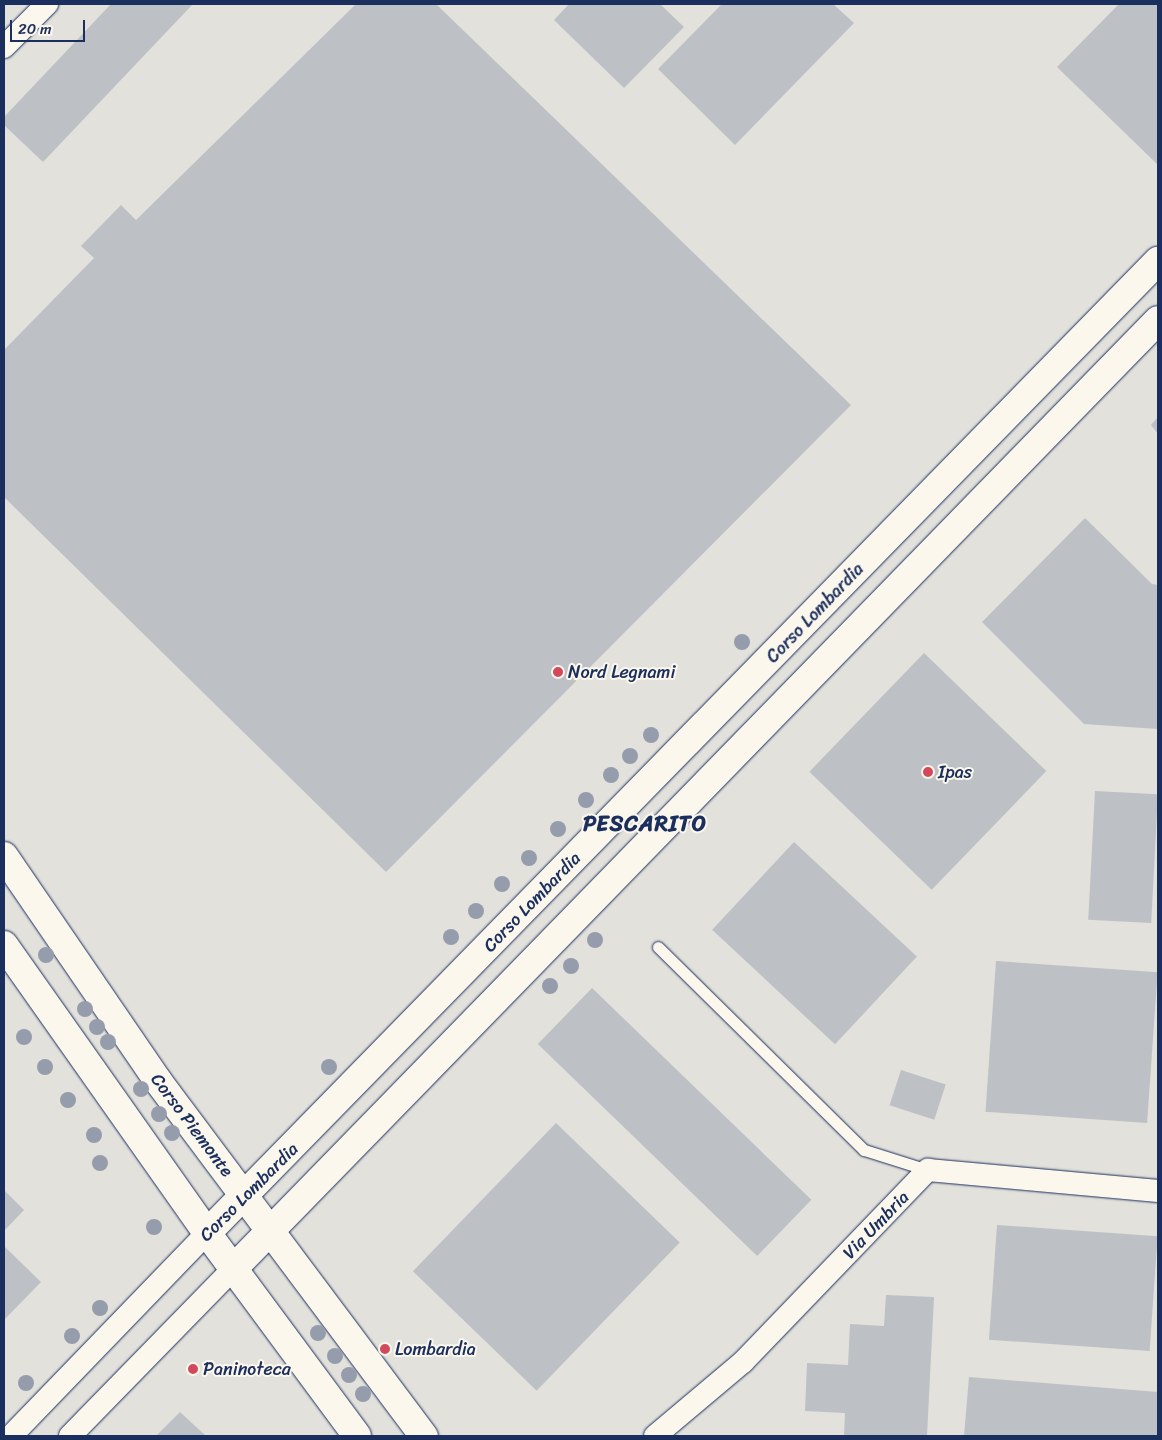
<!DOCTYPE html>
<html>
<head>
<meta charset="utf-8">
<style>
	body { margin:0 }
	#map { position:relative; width:1162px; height:1440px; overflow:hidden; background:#f2efe6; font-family:Sriracha,sans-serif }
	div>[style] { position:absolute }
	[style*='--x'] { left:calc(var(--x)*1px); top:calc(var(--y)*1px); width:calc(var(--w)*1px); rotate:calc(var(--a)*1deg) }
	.built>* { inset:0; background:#e2e1dc; transform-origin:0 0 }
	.building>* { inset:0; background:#bdc0c4; transform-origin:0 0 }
	.roads { filter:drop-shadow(0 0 1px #1b2f5e) drop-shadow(0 0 1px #1b2f5e) }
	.lane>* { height:11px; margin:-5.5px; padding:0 5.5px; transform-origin:5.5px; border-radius:5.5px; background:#fbf7ec }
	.street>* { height:22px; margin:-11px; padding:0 11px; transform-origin:11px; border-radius:11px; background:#fbf7ec }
	.secondary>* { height:28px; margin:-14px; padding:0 14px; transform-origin:14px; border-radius:14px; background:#fbf7ec }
	.trees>* { width:16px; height:16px; margin:-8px; border-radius:50%; background:#959cab }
	.dots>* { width:14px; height:14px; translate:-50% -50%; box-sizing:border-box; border:2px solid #fbf7ec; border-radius:50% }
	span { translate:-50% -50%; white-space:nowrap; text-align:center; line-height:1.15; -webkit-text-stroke:4px #fbf7ec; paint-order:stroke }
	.street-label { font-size:18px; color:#1b2f5e }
	.poi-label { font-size:18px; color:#1b2f5e }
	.left { translate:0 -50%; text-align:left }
	.district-label { font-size:22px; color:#1b2f5e; font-weight:700; letter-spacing:1px }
	.frame { position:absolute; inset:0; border:5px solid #1b2f5e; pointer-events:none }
	.scale { position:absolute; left:10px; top:20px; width:75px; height:22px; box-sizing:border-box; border:2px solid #1b2f5e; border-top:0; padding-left:6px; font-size:15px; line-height:18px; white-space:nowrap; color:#1b2f5e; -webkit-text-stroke:4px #fbf7ec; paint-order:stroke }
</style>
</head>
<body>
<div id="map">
	<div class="built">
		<div style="left:4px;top:4px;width:1154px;height:1432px"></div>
	</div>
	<div class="building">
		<div style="clip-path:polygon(111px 4px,192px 5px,43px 162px,4px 125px,4px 117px)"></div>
		<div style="clip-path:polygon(356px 4px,436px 4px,851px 405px,386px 872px,4px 497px,4px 350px,94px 258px,81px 246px,121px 205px,136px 220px)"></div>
		<div style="clip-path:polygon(569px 4px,660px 4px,684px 27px,624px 88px,554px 20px)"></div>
		<div style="clip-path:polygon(722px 4px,833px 4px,854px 23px,735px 145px,658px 69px)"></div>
		<div style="clip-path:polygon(1119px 4px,1158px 4px,1158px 165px,1057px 67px)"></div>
		<div style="clip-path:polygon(1158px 417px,1158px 434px,1151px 425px)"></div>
		<div style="clip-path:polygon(1085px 518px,1152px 584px,1158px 585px,1158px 729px,1084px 724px,982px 622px)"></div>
		<div style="left:924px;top:653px;width:170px;height:165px;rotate:44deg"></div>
		<div style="left:1095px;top:791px;width:63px;height:129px;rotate:3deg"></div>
		<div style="left:794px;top:842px;width:168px;height:120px;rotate:43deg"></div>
		<div style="left:996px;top:961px;width:162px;height:151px;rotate:4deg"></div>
		<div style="left:592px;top:988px;width:305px;height:78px;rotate:44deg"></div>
		<div style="left:901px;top:1070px;width:47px;height:37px;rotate:18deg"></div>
		<div style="left:556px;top:1123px;width:172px;height:206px;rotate:44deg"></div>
		<div style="clip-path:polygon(4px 1190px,24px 1210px,4px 1231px)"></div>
		<div style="left:997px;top:1225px;width:161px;height:115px;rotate:4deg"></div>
		<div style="clip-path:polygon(4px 1246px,41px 1282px,4px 1320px)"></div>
		<div style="clip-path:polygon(886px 1295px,934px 1297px,927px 1436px,844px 1436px,845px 1413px,805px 1411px,807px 1363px,848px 1365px,850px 1324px,884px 1326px)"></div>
		<div style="clip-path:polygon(969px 1377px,1158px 1392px,1158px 1436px,964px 1436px)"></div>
		<div style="clip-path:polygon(180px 1412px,206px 1436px,156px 1436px)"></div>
	</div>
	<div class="roads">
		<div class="lane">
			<div style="--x:658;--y:947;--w:289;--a:44.6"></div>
			<div style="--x:864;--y:1150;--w:67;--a:17.4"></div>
		</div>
		<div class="street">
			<div style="--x:4;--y:47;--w:61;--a:-45"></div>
			<div style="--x:11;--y:1436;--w:282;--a:-46"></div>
			<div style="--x:70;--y:1436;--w:233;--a:-45.7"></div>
			<div style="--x:655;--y:1436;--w:115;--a:-40.1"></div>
			<div style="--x:743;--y:1362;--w:267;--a:-46.1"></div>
			<div style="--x:928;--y:1170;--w:231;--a:5.2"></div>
		</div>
		<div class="secondary">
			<div style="--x:4;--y:856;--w:273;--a:55.6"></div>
			<div style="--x:158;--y:1081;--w:444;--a:53.2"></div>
			<div style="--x:4;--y:945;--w:352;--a:54.8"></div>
			<div style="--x:207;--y:1233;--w:252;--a:53.5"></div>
			<div style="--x:207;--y:1233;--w:1360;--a:-45.63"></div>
			<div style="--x:233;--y:1269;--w:1325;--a:-45.73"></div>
		</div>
	</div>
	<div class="trees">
		<div style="left:742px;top:642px"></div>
		<div style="left:651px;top:735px"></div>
		<div style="left:630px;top:756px"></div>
		<div style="left:611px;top:775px"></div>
		<div style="left:586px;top:800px"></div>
		<div style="left:558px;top:829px"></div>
		<div style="left:529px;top:858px"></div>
		<div style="left:502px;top:884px"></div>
		<div style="left:476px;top:911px"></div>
		<div style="left:451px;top:937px"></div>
		<div style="left:595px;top:940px"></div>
		<div style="left:46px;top:955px"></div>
		<div style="left:571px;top:966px"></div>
		<div style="left:550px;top:986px"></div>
		<div style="left:85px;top:1009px"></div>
		<div style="left:97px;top:1027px"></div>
		<div style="left:24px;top:1037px"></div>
		<div style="left:108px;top:1042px"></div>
		<div style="left:45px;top:1067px"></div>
		<div style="left:329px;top:1067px"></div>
		<div style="left:141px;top:1089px"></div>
		<div style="left:68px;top:1100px"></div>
		<div style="left:159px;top:1114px"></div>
		<div style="left:172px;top:1133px"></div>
		<div style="left:94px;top:1135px"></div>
		<div style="left:100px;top:1163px"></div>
		<div style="left:154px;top:1227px"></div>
		<div style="left:100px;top:1308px"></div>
		<div style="left:318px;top:1333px"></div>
		<div style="left:72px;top:1336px"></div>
		<div style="left:335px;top:1356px"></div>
		<div style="left:349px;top:1375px"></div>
		<div style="left:26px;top:1383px"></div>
		<div style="left:363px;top:1394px"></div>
	</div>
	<div class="dots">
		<div style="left:558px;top:672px;background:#d1495b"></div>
		<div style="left:928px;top:772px;background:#d1495b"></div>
		<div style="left:385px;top:1349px;background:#d1495b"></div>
		<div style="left:193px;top:1369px;background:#d1495b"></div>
	</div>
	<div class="street-label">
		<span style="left:815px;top:613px;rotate:-46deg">Corso Lombardia</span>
		<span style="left:532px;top:902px;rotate:-46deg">Corso Lombardia</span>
		<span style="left:192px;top:1125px;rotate:53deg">Corso Piemonte</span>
		<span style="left:249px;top:1192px;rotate:-45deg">Corso Lombardia</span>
		<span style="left:876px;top:1225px;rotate:-46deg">Via Umbria</span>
	</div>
	<div class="poi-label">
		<span class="left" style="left:568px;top:672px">Nord Legnami</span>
		<span class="left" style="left:938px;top:772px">Ipas</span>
		<span class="left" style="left:395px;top:1349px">Lombardia</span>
		<span class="left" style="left:203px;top:1369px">Paninoteca</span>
	</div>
	<div class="district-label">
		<span style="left:645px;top:824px">PESCARITO</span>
	</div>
	<div class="frame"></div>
	<div class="scale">20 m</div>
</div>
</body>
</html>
